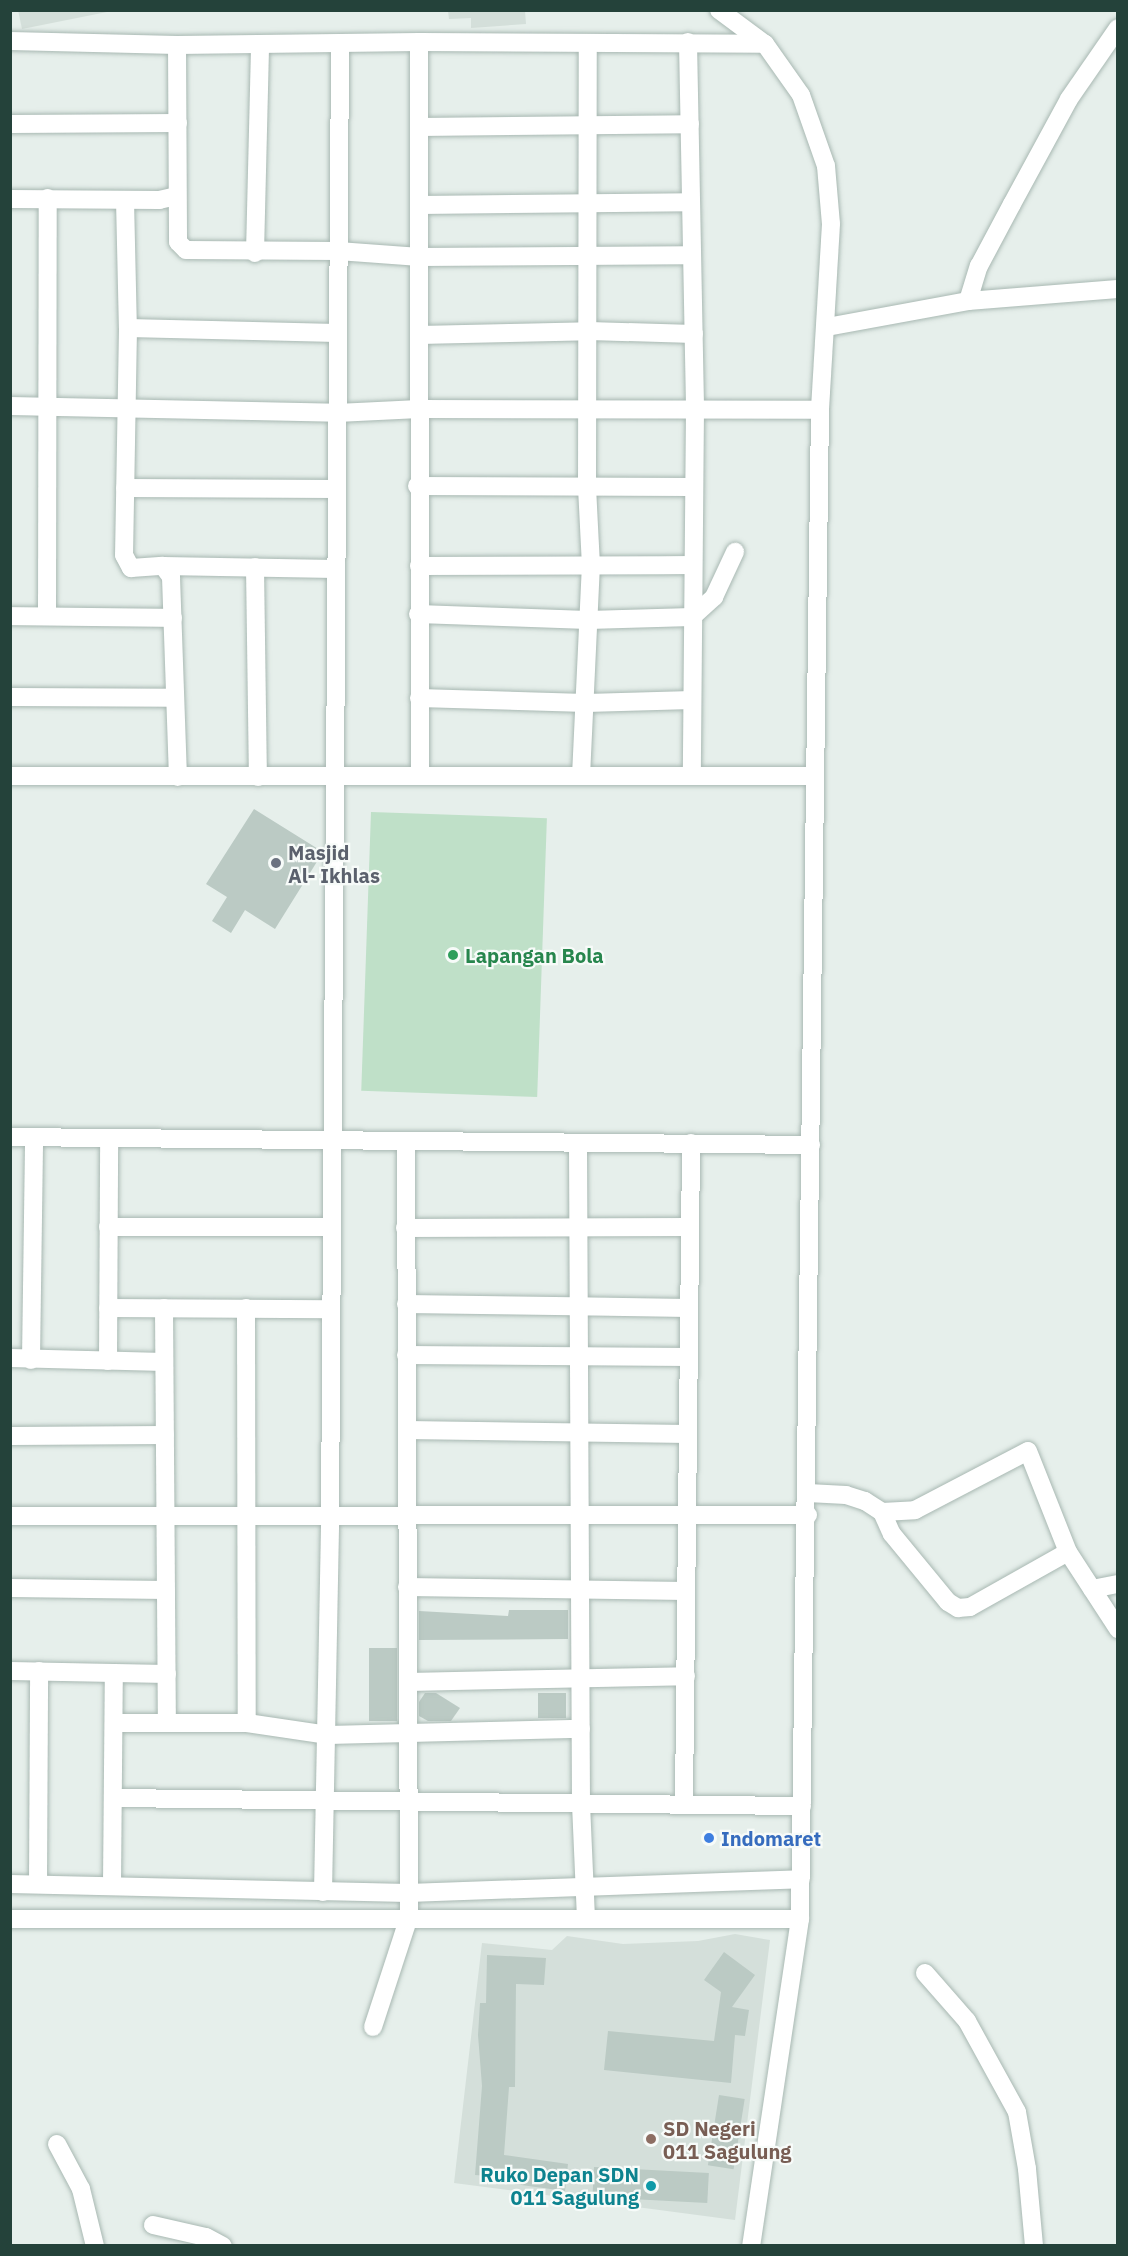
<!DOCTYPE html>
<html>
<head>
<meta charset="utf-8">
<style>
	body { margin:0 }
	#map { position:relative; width:1128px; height:2256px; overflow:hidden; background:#e6efeb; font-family:"IBM Plex Sans",sans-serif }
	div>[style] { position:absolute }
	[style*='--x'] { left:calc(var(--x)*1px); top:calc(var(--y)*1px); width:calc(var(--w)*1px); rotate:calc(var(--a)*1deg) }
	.built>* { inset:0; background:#d4dfda }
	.green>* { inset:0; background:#bfe0c8; transform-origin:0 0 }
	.building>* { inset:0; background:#bbcac4; transform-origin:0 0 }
	.roads { filter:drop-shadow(0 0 2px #a8b8b2) drop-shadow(0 0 2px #a8b8b2) }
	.minor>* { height:18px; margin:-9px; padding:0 9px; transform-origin:9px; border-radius:9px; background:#fff }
	.dots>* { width:16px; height:16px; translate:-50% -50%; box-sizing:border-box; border:3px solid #f7fbf9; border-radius:50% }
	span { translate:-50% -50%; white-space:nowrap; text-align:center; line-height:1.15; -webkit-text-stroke:4.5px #f7fbf9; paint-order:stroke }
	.worship-label { font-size:20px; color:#5b616d; font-weight:700 }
	.left { translate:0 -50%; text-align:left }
	.leisure-label { font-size:20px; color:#27864d; font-weight:700 }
	.shop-label { font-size:20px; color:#366cbe; font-weight:700 }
	.education-label { font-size:20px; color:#785e54; font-weight:700 }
	.culture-label { font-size:20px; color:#0d838f; font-weight:700 }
	.right { translate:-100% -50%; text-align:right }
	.frame { position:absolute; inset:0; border:12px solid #24423a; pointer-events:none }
</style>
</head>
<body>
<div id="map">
	<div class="built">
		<div style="clip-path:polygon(18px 10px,112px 10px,112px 11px,22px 29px)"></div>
		<div style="clip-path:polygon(448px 11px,525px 11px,526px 24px,471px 28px,471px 18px,449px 19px)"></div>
		<div style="clip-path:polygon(735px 1934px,770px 1940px,735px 2220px,454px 2183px,482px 1943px,552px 1950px,567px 1936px,623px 1944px,698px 1941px)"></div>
	</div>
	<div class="green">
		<div style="left:371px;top:812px;width:176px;height:279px;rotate:2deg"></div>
	</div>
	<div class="building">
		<div style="clip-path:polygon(254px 809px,323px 852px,275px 929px,245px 910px,231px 933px,212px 921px,227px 897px,206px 884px)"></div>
		<div style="clip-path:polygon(509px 1610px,568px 1610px,568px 1639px,419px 1640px,419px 1611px,508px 1616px)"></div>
		<div style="left:397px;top:1648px;width:73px;height:28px;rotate:90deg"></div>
		<div style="clip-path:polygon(425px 1693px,436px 1693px,460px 1708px,451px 1721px,428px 1721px,419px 1716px,419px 1702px)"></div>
		<div style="left:566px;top:1693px;width:25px;height:28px;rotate:90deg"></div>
		<div style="clip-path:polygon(724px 1952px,755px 1975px,732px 2007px,749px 2010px,745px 2036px,735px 2035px,731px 2083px,604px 2070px,608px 2031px,714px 2041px,721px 1992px,704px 1980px)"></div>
		<div style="clip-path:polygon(487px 1955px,546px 1958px,544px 1985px,516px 1984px,515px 2087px,509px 2087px,504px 2155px,568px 2164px,565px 2191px,514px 2184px,515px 2178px,475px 2175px,482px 2086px,478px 2035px,480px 2003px,486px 2003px)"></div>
		<div style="left:719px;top:2095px;width:26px;height:71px;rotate:9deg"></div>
		<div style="left:594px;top:2167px;width:115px;height:30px;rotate:3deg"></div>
	</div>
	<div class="roads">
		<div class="minor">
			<div style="--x:719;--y:10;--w:57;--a:36.5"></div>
			<div style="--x:765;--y:44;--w:62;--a:54.8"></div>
			<div style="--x:801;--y:95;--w:75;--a:70.6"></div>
			<div style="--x:826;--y:166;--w:58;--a:85.1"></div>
			<div style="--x:831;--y:224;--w:186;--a:93.4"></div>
			<div style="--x:820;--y:410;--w:1509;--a:90.76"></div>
			<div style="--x:800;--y:1919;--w:331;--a:98.5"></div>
			<div style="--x:10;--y:41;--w:167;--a:1.4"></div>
			<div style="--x:177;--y:45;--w:242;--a:-0.7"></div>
			<div style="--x:419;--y:42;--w:346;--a:0.3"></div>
			<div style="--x:419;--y:42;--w:732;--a:89.92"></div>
			<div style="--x:688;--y:42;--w:367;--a:88.9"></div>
			<div style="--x:695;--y:409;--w:365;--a:90.5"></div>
			<div style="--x:177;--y:45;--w:197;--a:89.7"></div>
			<div style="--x:178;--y:242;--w:11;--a:45"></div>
			<div style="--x:186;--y:250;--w:152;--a:0.4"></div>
			<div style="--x:338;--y:251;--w:82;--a:4.2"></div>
			<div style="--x:420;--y:257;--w:272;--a:-0.4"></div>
			<div style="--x:10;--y:124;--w:168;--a:-0.3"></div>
			<div style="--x:419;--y:127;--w:271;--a:-0.6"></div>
			<div style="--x:10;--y:199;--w:149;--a:0.4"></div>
			<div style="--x:159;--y:200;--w:17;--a:-13"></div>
			<div style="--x:125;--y:200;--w:128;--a:88.7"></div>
			<div style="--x:128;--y:328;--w:227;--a:91"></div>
			<div style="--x:124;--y:555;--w:15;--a:62"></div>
			<div style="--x:131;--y:568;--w:32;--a:-4"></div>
			<div style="--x:163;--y:566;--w:14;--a:54"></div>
			<div style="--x:171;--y:577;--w:200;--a:88"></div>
			<div style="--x:419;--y:205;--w:272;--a:-0.6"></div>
			<div style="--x:255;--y:253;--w:208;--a:-88.6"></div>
			<div style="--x:968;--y:301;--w:37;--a:-73"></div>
			<div style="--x:979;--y:266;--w:70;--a:-62"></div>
			<div style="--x:1012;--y:204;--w:119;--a:-61.5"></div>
			<div style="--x:1069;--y:99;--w:86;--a:-55.4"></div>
			<div style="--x:827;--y:327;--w:143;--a:-10.4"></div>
			<div style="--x:968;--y:301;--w:150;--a:-4.6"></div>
			<div style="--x:128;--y:328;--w:209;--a:1.4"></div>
			<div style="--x:419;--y:335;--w:170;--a:-1.3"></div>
			<div style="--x:589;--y:331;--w:105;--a:1.6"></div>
			<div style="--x:10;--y:406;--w:327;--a:1.2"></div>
			<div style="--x:337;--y:413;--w:82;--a:-2.8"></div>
			<div style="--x:419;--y:409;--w:401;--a:0.1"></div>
			<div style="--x:417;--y:486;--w:275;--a:0.2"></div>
			<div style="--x:125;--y:488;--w:211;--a:0.3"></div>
			<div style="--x:163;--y:566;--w:172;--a:1"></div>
			<div style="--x:419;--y:566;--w:274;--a:-0.2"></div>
			<div style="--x:255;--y:567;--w:210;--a:89.2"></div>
			<div style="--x:418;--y:614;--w:170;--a:2"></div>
			<div style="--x:588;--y:620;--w:104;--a:-1.7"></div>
			<div style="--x:692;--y:617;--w:30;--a:-42"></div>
			<div style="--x:714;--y:597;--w:50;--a:-65"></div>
			<div style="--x:10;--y:616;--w:163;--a:0.7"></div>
			<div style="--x:47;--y:616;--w:418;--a:-89.9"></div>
			<div style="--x:10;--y:697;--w:165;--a:0.3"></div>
			<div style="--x:419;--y:698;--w:167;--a:1.7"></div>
			<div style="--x:586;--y:703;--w:106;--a:-1.6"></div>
			<div style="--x:10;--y:776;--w:804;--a:0"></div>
			<div style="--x:581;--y:776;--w:210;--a:-87.3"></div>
			<div style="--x:591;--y:566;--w:79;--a:-92.9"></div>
			<div style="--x:587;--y:487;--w:443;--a:-89.9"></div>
			<div style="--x:10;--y:1137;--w:801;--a:0.57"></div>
			<div style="--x:578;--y:1145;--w:659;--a:89.74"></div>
			<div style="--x:581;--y:1804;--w:113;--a:87.5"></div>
			<div style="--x:108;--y:1227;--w:222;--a:0"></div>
			<div style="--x:405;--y:1228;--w:285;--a:-0.2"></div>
			<div style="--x:406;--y:1304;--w:283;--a:0.8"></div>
			<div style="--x:108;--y:1308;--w:222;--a:0.3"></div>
			<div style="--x:164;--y:1308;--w:415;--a:89.6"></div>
			<div style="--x:246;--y:1308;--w:415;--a:89.9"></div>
			<div style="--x:406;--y:1355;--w:283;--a:0.4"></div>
			<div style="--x:10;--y:1358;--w:154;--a:1.5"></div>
			<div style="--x:31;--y:1360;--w:223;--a:-89.2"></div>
			<div style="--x:108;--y:1361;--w:223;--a:-89.7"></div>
			<div style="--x:407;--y:1430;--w:281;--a:0.8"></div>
			<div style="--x:10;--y:1436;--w:155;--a:-0.4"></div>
			<div style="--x:808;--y:1493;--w:38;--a:3"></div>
			<div style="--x:846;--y:1495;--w:20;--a:18"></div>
			<div style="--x:865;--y:1501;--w:20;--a:33"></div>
			<div style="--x:882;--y:1512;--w:24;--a:66"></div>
			<div style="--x:892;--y:1534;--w:88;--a:50.5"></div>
			<div style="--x:948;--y:1602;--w:12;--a:31"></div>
			<div style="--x:958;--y:1608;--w:12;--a:-5"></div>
			<div style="--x:970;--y:1607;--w:112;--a:-29.3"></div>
			<div style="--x:1068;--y:1552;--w:92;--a:57"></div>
			<div style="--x:882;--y:1512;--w:33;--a:-3"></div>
			<div style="--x:915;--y:1510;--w:127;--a:-27.6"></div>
			<div style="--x:1028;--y:1451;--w:109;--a:68.4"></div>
			<div style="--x:10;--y:1516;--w:798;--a:-0.07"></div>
			<div style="--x:407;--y:1587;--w:279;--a:0.8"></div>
			<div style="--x:10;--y:1588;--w:156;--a:0.7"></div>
			<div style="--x:1092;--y:1589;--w:26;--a:-11"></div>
			<div style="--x:10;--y:1671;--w:157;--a:1.1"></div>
			<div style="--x:408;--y:1682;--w:278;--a:-1.2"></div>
			<div style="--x:114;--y:1723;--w:133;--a:0"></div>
			<div style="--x:247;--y:1723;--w:82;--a:8.4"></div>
			<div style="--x:328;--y:1735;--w:253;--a:-1.4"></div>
			<div style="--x:113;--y:1798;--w:689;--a:0.67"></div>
			<div style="--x:684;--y:1803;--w:660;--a:-89.39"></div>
			<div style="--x:10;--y:1884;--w:398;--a:1.3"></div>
			<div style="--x:408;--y:1893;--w:393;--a:-2"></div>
			<div style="--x:38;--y:1884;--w:213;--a:-89.7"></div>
			<div style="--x:112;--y:1884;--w:211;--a:-89.5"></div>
			<div style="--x:323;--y:1892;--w:375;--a:-88.9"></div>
			<div style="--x:330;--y:1517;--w:1472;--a:-89.61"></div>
			<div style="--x:10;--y:1919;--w:790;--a:0"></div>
			<div style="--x:925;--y:1973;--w:64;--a:48.8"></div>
			<div style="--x:967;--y:2021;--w:104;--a:61.2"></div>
			<div style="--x:1017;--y:2112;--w:58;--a:80"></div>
			<div style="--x:1027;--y:2169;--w:77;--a:84.8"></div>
			<div style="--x:373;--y:2027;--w:116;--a:-71.9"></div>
			<div style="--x:409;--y:1917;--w:775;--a:-90.22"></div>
			<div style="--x:57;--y:2144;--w:51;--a:61.9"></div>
			<div style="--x:81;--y:2189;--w:59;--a:76.2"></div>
			<div style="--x:153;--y:2225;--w:54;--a:12.8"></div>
			<div style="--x:206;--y:2237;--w:19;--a:28"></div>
		</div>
	</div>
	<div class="dots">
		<div style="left:276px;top:863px;background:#6b7280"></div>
		<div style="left:453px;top:955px;background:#2e9e5b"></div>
		<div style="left:709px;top:1838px;background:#3f7fe0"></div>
		<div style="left:651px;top:2139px;background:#8d6e63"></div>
		<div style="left:651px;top:2186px;background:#0f9aa8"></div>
	</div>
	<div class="worship-label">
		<span class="left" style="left:288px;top:864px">Masjid<br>Al- Ikhlas</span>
	</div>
	<div class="leisure-label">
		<span class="left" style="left:465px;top:955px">Lapangan Bola</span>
	</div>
	<div class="shop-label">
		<span class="left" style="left:721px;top:1838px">Indomaret</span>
	</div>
	<div class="education-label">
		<span class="left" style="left:663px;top:2140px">SD Negeri<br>011 Sagulung</span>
	</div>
	<div class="culture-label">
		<span class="right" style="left:639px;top:2186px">Ruko Depan SDN<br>011 Sagulung</span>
	</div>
	<div class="frame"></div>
</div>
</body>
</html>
